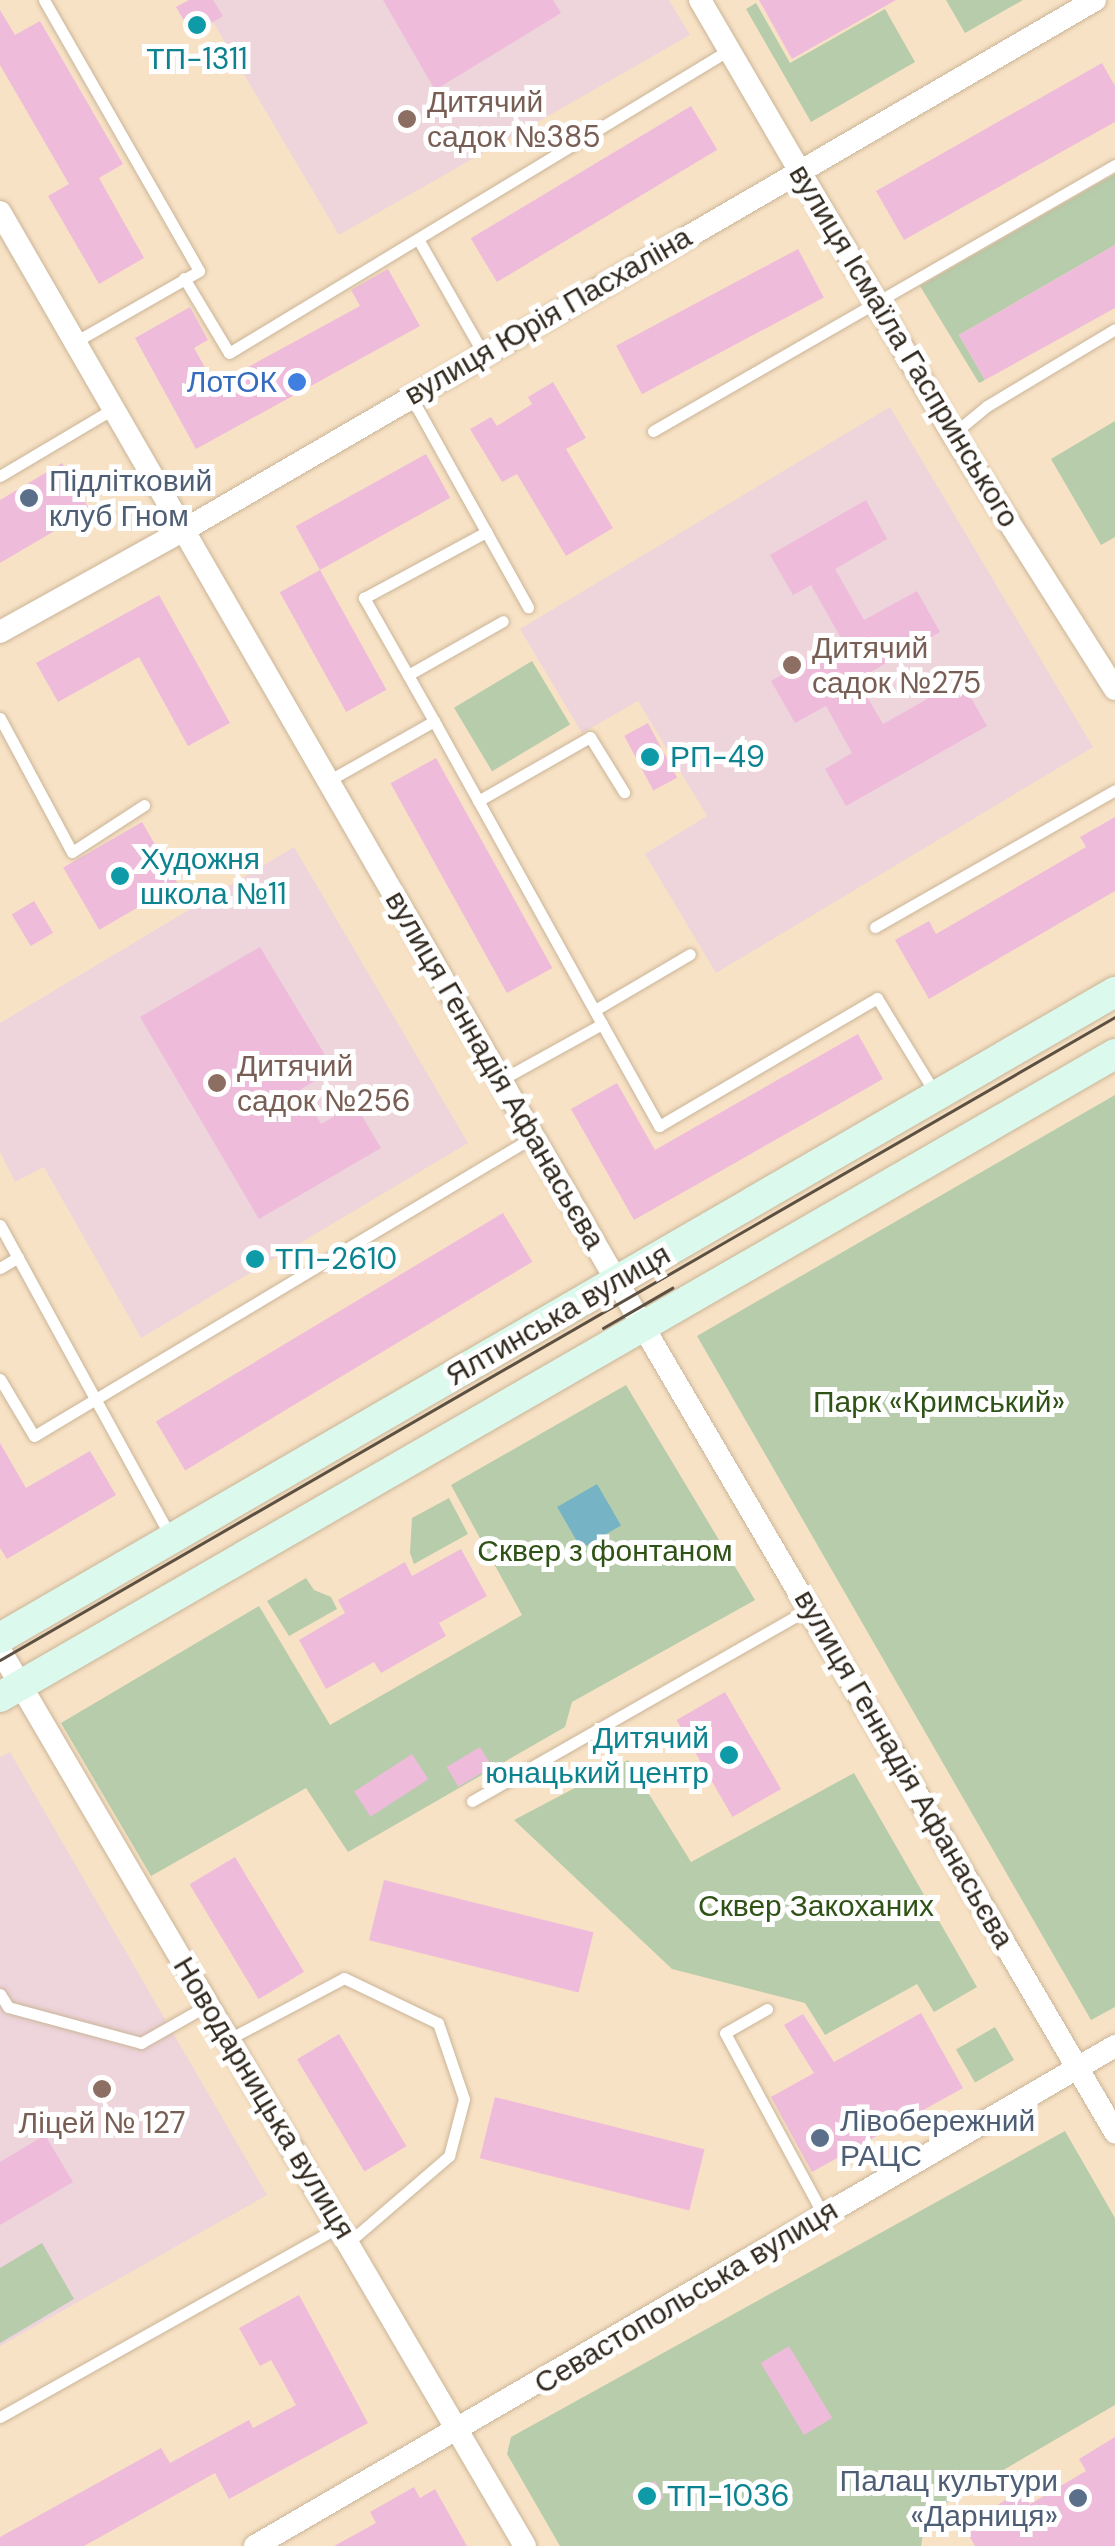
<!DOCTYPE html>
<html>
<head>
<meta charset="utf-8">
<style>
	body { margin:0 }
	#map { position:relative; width:1115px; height:2546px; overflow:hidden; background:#f8e2c5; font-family:"DM Sans",sans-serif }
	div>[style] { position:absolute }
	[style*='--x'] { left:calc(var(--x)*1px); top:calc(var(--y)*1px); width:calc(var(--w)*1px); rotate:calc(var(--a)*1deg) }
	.education>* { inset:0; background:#eed4db }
	.green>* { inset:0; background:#b6ccab; transform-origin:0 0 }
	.water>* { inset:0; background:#75b3c5; transform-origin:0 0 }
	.building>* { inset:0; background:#eebcda; transform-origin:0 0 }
	.roads { filter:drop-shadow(0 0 2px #cab599) drop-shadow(0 0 2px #cab599) }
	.lane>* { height:11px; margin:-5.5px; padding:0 5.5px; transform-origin:5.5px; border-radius:5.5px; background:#fff }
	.street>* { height:22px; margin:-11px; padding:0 11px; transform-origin:11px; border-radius:11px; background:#fff }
	.secondary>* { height:30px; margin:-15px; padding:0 15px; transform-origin:15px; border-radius:15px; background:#dbfaed }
	.tram>* { height:2.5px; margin:-1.25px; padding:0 1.25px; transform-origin:1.25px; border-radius:1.25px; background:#5b5041 }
	.dots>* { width:28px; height:28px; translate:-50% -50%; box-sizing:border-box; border:5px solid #fff; border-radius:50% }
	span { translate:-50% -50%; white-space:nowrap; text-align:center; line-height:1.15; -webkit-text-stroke:10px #fff; paint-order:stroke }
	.culture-label { font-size:30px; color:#0d838f }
	.left { translate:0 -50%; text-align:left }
	.right { translate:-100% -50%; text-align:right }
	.education-label { font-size:30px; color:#785e54 }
	.street-label { font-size:30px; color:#322a1f }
	.shop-label { font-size:30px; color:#366cbe }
	.service-label { font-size:30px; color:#4e5e75 }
	.park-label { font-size:30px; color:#2f5316 }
</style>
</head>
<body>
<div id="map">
	<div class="education">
		<div style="clip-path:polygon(200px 0,669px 0,690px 35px,339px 235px)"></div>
		<div style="clip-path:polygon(890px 407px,1093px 747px,716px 973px,645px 854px,707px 816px,638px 701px,582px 733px,520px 629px)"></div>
		<div style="clip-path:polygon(294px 847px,468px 1143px,141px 1338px,44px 1167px,15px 1182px,0 1152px,0 1023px)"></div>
		<div style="clip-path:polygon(10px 1752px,267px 2195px,0 2346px,0 1757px)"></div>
	</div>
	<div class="green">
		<div style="clip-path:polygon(946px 0,1023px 0,965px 33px)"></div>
		<div style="clip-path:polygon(756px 3px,790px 63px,885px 9px,915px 62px,811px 122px,746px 9px)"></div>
		<div style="clip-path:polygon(1115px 174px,1115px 245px,959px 335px,985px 380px,979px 383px,920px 286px)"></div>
		<div style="clip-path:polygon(1115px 421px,1115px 537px,1101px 545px,1051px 459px)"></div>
		<div style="left:532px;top:661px;width:74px;height:91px;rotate:59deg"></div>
		<div style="clip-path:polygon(1115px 1095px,1115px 2007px,1091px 2020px,697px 1336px)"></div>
		<div style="clip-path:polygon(626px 1385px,755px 1600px,572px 1702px,565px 1727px,348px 1852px,306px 1788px,151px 1876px,61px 1723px,259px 1606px,330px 1725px,522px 1615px,451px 1485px)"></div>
		<div style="clip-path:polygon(449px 1498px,468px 1534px,414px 1564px,410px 1553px,412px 1518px)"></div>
		<div style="clip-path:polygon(306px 1578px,314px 1590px,331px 1597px,337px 1609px,289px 1636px,267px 1601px)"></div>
		<div style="clip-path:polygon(628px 1760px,691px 1862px,854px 1773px,977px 1987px,934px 2012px,917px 1984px,825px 2035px,805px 2003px,672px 1969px,514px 1820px)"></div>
		<div style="left:995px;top:2027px;width:38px;height:45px;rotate:60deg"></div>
		<div style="clip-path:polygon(1065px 2131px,1115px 2218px,1115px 2405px,926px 2515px,921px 2546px,560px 2546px,507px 2454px,511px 2437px)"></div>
		<div style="clip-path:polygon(42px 2243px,74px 2299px,0 2343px,0 2268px)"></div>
	</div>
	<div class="water">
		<div style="left:597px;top:1484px;width:48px;height:46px;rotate:60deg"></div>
	</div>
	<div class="building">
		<div style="clip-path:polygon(189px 0,213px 0,223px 16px,192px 34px,176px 7px)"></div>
		<div style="clip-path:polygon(383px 0,553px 0,561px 13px,435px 90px)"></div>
		<div style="clip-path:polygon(759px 0,896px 0,792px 59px)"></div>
		<div style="clip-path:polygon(0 10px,15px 35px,40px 21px,123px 164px,99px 178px,144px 258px,99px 284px,48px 196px,69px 184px,0 65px)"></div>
		<div style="clip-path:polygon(1102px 63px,1115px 86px,1115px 122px,904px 240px,876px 191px)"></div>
		<div style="left:691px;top:106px;width:51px;height:257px;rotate:59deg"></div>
		<div style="clip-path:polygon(1115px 245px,1115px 308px,985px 380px,959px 335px)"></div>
		<div style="left:798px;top:249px;width:55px;height:206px;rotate:62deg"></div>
		<div style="clip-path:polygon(388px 269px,420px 326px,196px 449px,135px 338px,190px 307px,208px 340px,194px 348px,215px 385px,360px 306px,351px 290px)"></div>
		<div style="clip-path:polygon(553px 382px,586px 438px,566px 449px,613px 528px,566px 556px,517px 474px,502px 482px,470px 429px,491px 417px,497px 426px,532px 404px,528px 397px)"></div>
		<div style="left:426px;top:454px;width:50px;height:149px;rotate:61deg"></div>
		<div style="clip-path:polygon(62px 463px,90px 510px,0 563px,0 500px)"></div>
		<div style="clip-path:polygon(866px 500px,887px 539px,835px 569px,864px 620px,917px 591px,940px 632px,857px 680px,883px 724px,961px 680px,987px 726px,846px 806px,825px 769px,852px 753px,826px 706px,795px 723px,771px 681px,842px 640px,811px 585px,793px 595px,770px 555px)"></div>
		<div style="left:320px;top:570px;width:137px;height:46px;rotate:61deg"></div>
		<div style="clip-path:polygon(159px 595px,230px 723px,188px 746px,139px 657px,58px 702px,36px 663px)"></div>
		<div style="left:648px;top:723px;width:62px;height:27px;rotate:62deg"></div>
		<div style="left:436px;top:758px;width:240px;height:52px;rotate:61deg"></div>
		<div style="clip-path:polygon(1115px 817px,1115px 891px,929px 999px,895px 940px,929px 921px,936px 934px,1086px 847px,1080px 837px)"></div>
		<div style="left:142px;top:822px;width:72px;height:91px;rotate:60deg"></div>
		<div style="left:34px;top:901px;width:37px;height:26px;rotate:59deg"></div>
		<div style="clip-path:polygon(260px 947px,334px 1070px,301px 1089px,321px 1124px,355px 1104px,381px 1148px,259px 1219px,140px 1017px)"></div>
		<div style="clip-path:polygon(858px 1034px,883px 1079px,634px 1220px,571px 1109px,617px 1083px,655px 1150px)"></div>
		<div style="left:503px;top:1213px;width:57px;height:405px;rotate:59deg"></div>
		<div style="clip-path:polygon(0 1443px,26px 1488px,90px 1451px,116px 1495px,7px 1559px,0 1548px)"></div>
		<div style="clip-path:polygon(461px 1549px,487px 1596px,439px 1623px,446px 1636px,381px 1673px,374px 1662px,326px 1689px,299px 1640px,345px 1613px,338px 1600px,405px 1562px,412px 1576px)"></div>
		<div style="left:725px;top:1692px;width:112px;height:56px;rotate:60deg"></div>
		<div style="left:480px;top:1747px;width:23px;height:39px;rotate:59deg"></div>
		<div style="left:412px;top:1754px;width:30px;height:69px;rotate:57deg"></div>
		<div style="left:235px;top:1857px;width:134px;height:53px;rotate:59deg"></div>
		<div style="left:384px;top:1880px;width:216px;height:62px;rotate:14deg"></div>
		<div style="clip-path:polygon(921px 2013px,963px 2088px,812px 2172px,771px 2097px,814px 2073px,784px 2025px,803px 2014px,834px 2062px)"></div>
		<div style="left:339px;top:2034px;width:131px;height:49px;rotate:59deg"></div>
		<div style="left:495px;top:2097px;width:216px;height:63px;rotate:14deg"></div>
		<div style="clip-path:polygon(45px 2135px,73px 2182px,0 2225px,0 2162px)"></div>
		<div style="clip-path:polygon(299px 2295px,368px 2423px,229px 2499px,215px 2473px,84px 2546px,0 2546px,0 2537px,161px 2448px,170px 2463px,249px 2420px,253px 2428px,296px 2405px,271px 2360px,260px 2366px,239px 2328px)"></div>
		<div style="left:789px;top:2346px;width:84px;height:33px;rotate:59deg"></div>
		<div style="clip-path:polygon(1115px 2437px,1115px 2546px,975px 2546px,963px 2525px,1021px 2491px,1030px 2504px,1086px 2471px,1079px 2459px)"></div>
		<div style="left:655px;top:2481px;width:19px;height:27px;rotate:62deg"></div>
		<div style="clip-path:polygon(414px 2487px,420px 2498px,435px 2489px,467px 2546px,334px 2546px,376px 2523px,370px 2512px)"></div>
	</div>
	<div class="roads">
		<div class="lane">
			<div style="--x:44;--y:0;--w:312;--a:60.2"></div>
			<div style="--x:199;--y:271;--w:143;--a:150.2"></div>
			<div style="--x:418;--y:239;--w:131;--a:60.3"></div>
			<div style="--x:184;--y:278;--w:87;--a:59"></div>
			<div style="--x:229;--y:353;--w:585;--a:-31.22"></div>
			<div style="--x:410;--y:395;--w:243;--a:60.9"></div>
			<div style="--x:653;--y:431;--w:533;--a:-29.93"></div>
			<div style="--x:953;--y:434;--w:44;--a:-39.5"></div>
			<div style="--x:987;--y:406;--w:149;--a:-31"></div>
			<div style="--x:0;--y:476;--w:131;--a:-30.7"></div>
			<div style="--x:408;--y:675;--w:109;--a:-29.6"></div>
			<div style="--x:0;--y:718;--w:152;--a:61.8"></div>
			<div style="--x:72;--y:852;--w:86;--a:-33.1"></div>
			<div style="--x:434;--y:721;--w:346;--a:61"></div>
			<div style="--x:602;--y:1024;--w:115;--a:151"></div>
			<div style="--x:328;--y:781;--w:122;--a:-29.5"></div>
			<div style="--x:434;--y:721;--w:142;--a:-119.6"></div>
			<div style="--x:364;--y:598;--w:139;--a:-28.4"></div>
			<div style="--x:478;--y:801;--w:129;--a:-29.7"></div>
			<div style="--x:590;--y:737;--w:65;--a:58.3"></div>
			<div style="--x:875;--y:927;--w:276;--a:-29.7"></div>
			<div style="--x:595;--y:1010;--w:110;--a:-30.5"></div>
			<div style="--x:602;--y:1024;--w:117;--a:60.8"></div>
			<div style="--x:659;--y:1126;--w:253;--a:-30.4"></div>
			<div style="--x:877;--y:998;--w:111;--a:58.6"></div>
			<div style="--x:0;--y:1225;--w:356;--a:61.3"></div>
			<div style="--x:0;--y:1268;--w:21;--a:-31"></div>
			<div style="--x:0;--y:1379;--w:66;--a:59.2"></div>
			<div style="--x:34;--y:1436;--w:582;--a:-30.93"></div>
			<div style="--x:472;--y:1801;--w:389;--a:-29.7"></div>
			<div style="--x:0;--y:1994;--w:15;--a:58"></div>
			<div style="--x:8;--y:2007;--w:138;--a:15.1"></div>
			<div style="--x:141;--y:2043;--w:77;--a:-29.6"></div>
			<div style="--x:767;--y:2009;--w:48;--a:150.3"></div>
			<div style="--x:725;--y:2033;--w:208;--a:61.6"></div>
			<div style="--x:229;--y:2039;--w:130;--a:-27.9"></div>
			<div style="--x:344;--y:1978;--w:104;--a:25.6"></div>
			<div style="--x:438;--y:2023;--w:80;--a:71.1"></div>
			<div style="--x:464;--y:2099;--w:59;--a:104.7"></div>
			<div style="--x:449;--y:2156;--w:132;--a:139.3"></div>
			<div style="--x:0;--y:2417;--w:390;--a:-29.3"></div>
		</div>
		<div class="street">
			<div style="--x:700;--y:0;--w:502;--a:59.76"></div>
			<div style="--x:953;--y:434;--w:302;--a:57.6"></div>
			<div style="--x:0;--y:212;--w:1269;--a:60.02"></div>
			<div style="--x:634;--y:1311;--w:952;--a:59.64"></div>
			<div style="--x:0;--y:632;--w:210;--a:-29"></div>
			<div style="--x:184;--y:530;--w:1054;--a:-30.19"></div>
			<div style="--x:0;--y:1650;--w:1038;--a:59.63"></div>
			<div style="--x:255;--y:2546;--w:995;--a:-30.17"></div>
		</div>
		<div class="secondary">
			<div style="--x:0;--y:1638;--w:1289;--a:-30.09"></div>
			<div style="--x:0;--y:1697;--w:1287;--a:-29.97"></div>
		</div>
	</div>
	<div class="tram">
		<div style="--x:603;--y:1328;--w:80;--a:-30.1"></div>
		<div style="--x:0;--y:1660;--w:1287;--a:-29.97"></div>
	</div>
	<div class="dots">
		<div style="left:197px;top:25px;background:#0f9aa8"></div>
		<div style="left:407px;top:119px;background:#8d6e63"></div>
		<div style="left:297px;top:382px;background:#3f7fe0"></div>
		<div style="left:29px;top:498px;background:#5c6f8a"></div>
		<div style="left:792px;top:665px;background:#8d6e63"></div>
		<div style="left:650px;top:757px;background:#0f9aa8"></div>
		<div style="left:120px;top:876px;background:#0f9aa8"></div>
		<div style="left:217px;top:1083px;background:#8d6e63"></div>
		<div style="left:255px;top:1259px;background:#0f9aa8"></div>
		<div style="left:729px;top:1755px;background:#0f9aa8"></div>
		<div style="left:102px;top:2089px;background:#8d6e63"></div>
		<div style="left:820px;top:2138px;background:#5c6f8a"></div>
		<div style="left:647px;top:2496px;background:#0f9aa8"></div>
		<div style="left:1078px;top:2498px;background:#5c6f8a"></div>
	</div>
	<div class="culture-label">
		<span style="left:197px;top:59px">ТП-1311</span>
		<span class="left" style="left:670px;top:757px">РП-49</span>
		<span class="left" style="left:140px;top:876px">Художня<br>школа №11</span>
		<span class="left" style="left:275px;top:1259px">ТП-2610</span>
		<span class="right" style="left:709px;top:1755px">Дитячий<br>юнацький центр</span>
		<span class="left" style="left:667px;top:2496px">ТП-1036</span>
	</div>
	<div class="education-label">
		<span class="left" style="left:427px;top:119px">Дитячий<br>садок №385</span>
		<span class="left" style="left:812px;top:665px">Дитячий<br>садок №275</span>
		<span class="left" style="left:237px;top:1083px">Дитячий<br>садок №256</span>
		<span style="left:102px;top:2123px">Ліцей № 127</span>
	</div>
	<div class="street-label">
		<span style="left:548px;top:316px;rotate:-30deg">вулиця Юрія Пасхаліна</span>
		<span style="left:904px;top:346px;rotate:59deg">вулиця Ісмаїла Гаспринського</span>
		<span style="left:495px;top:1070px;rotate:60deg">вулиця Геннадія Афанасьєва</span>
		<span style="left:558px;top:1315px;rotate:-30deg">Ялтинська вулиця</span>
		<span style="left:904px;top:1769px;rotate:60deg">вулиця Геннадія Афанасьєва</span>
		<span style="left:264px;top:2098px;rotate:59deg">Новодарницька вулиця</span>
		<span style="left:686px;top:2297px;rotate:-31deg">Севастопольська вулиця</span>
	</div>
	<div class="shop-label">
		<span class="right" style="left:277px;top:382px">ЛотОК</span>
	</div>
	<div class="service-label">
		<span class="left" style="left:49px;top:498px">Підлітковий<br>клуб Гном</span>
		<span class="left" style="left:840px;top:2138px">Лівобережний<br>РАЦС</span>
		<span class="right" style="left:1058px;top:2498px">Палац культури<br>«Дарниця»</span>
	</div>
	<div class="park-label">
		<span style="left:939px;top:1402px">Парк «Кримський»</span>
		<span style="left:605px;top:1551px">Сквер з фонтаном</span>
		<span style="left:816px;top:1906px">Сквер Закоханих</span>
	</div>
</div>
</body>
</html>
